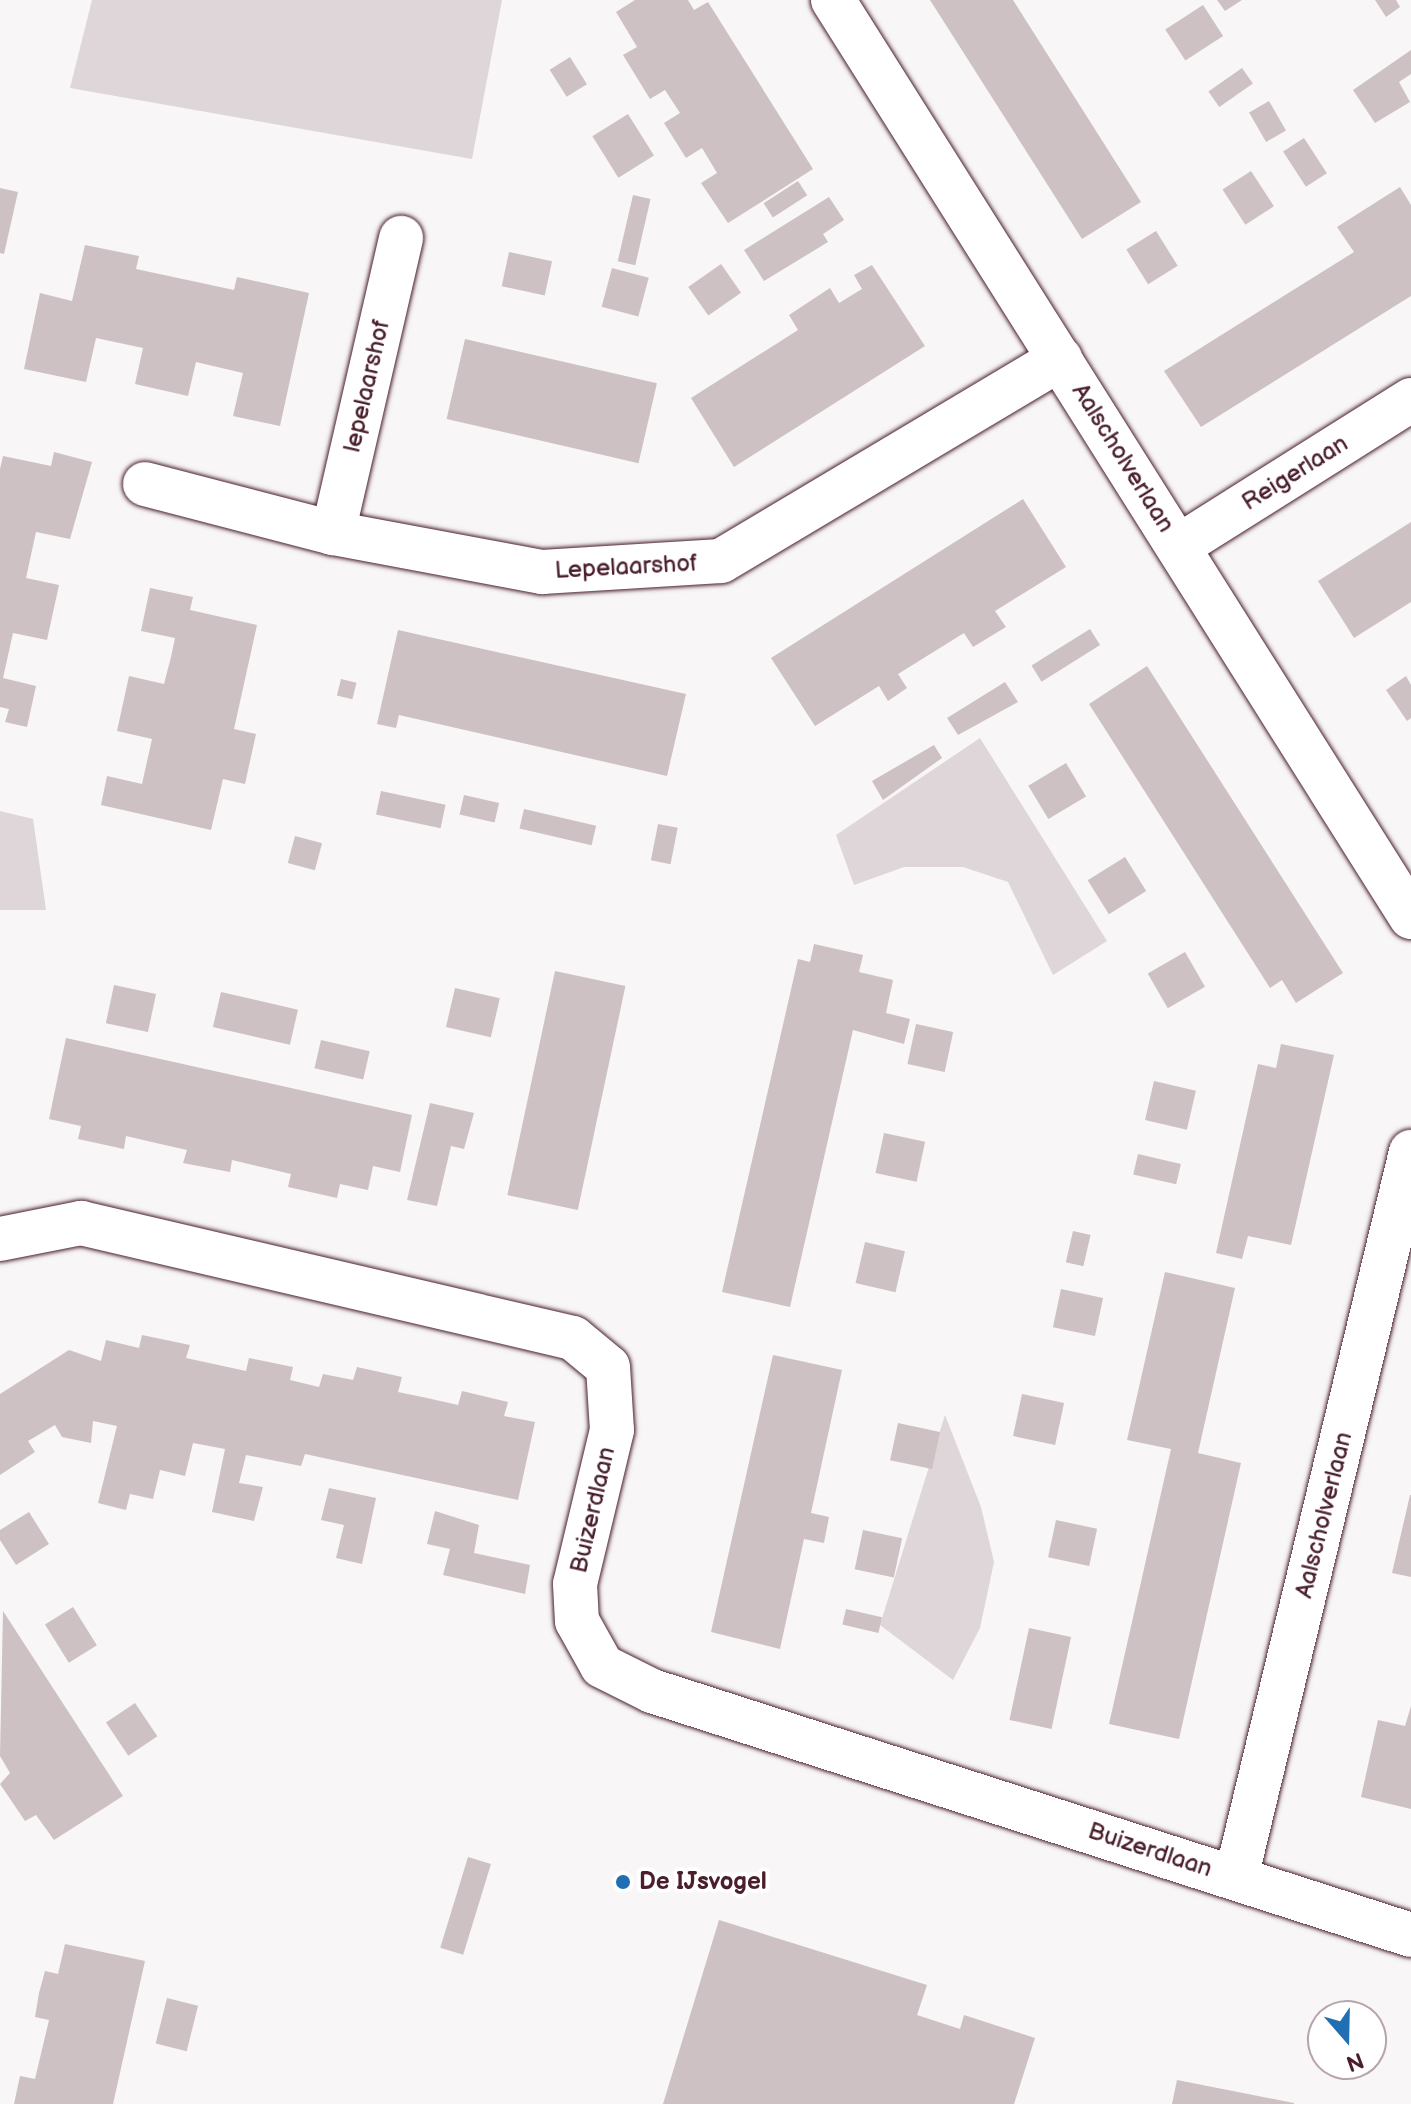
<!DOCTYPE html>
<html>
<head>
<meta charset="utf-8">
<style>
	body { margin:0 }
	#map { position:relative; width:1411px; height:2104px; overflow:hidden; background:#f8f6f7; font-family:"Balsamiq Sans",sans-serif }
	div>[style] { position:absolute }
	[style*='--x'] { left:calc(var(--x)*1px); top:calc(var(--y)*1px); width:calc(var(--w)*1px); rotate:calc(var(--a)*1deg) }
	.green>* { inset:0; background:#ded6d9 }
	.building>* { inset:0; background:#cdc1c4; transform-origin:0 0 }
	.roads { filter:drop-shadow(0 0 2px #4a1f2b) drop-shadow(0 0 2px #4a1f2b) }
	.street>* { height:44px; margin:-22px; padding:0 22px; transform-origin:22px; border-radius:22px; background:#fff }
	.dots>* { width:22px; height:22px; translate:-50% -50%; box-sizing:border-box; border:4px solid #fff; border-radius:50% }
	span { translate:-50% -50%; white-space:nowrap; text-align:center; line-height:1.15; -webkit-text-stroke:8px #fff; paint-order:stroke }
	.street-label { font-size:24px; color:#4a1f2b }
	.poi-label { font-size:24px; color:#4a1f2b; font-weight:700 }
	.left { translate:0 -50%; text-align:left }
	.north { position:absolute; left:1307px; top:2000px; width:80px; height:80px; box-sizing:border-box; background:#fff; border:2px solid #b7a5aa; border-radius:50%; rotate:160deg; font-size:22px; font-weight:700; line-height:32px; text-align:center; color:#4a1f2b }
	.north::after { content:''; display:block; margin:auto; width:28px; height:36px; background:#1f6fb2; clip-path:polygon(50% 0,100% 100%,50% 72%,0 100%) }
</style>
</head>
<body>
<div id="map">
	<div class="green">
		<div style="clip-path:polygon(92px 0,502px 0,472px 159px,70px 88px)"></div>
		<div style="clip-path:polygon(980px 738px,1107px 941px,1053px 975px,1008px 882px,963px 867px,904px 867px,854px 885px,836px 835px)"></div>
		<div style="clip-path:polygon(0 811px,33px 819px,46px 910px,0 910px)"></div>
		<div style="clip-path:polygon(945px 1415px,981px 1507px,994px 1562px,980px 1628px,953px 1680px,880px 1625px)"></div>
	</div>
	<div class="building">
		<div style="clip-path:polygon(635px 0,688px 0,694px 10px,708px 2px,813px 169px,728px 223px,701px 183px,717px 173px,702px 148px,686px 158px,664px 123px,680px 113px,665px 90px,650px 99px,623px 55px,637px 47px,616px 12px)"></div>
		<div style="clip-path:polygon(930px 0,1013px 0,1141px 202px,1082px 239px)"></div>
		<div style="clip-path:polygon(1217px 0,1242px 0,1225px 11px)"></div>
		<div style="clip-path:polygon(1375px 0,1396px 0,1400px 7px,1386px 17px)"></div>
		<div style="left:1203px;top:5px;width:37px;height:45px;rotate:57deg"></div>
		<div style="clip-path:polygon(1411px 50px,1411px 74px,1399px 82px,1410px 102px,1375px 123px,1353px 90px)"></div>
		<div style="left:570px;top:57px;width:32px;height:24px;rotate:58deg"></div>
		<div style="left:1242px;top:68px;width:19px;height:41px;rotate:55deg"></div>
		<div style="left:1269px;top:101px;width:34px;height:23px;rotate:60deg"></div>
		<div style="left:628px;top:114px;width:49px;height:42px;rotate:58deg"></div>
		<div style="left:1304px;top:138px;width:42px;height:25px;rotate:57deg"></div>
		<div style="left:1251px;top:171px;width:42px;height:34px;rotate:57deg"></div>
		<div style="left:798px;top:181px;width:17px;height:41px;rotate:57deg"></div>
		<div style="clip-path:polygon(1400px 187px,1411px 205px,1411px 296px,1201px 427px,1164px 371px,1354px 252px,1337px 227px)"></div>
		<div style="clip-path:polygon(0 188px,18px 192px,4px 254px,0 253px)"></div>
		<div style="left:633px;top:195px;width:18px;height:68px;rotate:13deg"></div>
		<div style="clip-path:polygon(829px 197px,844px 220px,823px 234px,828px 242px,764px 281px,744px 250px)"></div>
		<div style="left:1156px;top:231px;width:41px;height:35px;rotate:58deg"></div>
		<div style="clip-path:polygon(85px 245px,139px 256px,136px 269px,234px 290px,237px 277px,309px 293px,280px 426px,233px 416px,243px 373px,196px 362px,188px 396px,135px 384px,143px 348px,96px 338px,86px 382px,24px 369px,40px 293px,72px 301px)"></div>
		<div style="left:509px;top:252px;width:44px;height:35px;rotate:12deg"></div>
		<div style="left:721px;top:264px;width:35px;height:40px;rotate:55deg"></div>
		<div style="clip-path:polygon(872px 265px,925px 346px,734px 467px,691px 398px,798px 330px,789px 315px,830px 288px,839px 303px,862px 289px,854px 275px)"></div>
		<div style="left:612px;top:268px;width:38px;height:40px;rotate:15deg"></div>
		<div style="left:465px;top:339px;width:197px;height:82px;rotate:13deg"></div>
		<div style="clip-path:polygon(54px 452px,92px 462px,70px 539px,36px 532px,26px 578px,59px 585px,47px 640px,13px 633px,3px 678px,36px 686px,27px 727px,5px 722px,9px 709px,0 707px,0 469px,3px 456px,51px 466px)"></div>
		<div style="clip-path:polygon(1023px 499px,1066px 567px,995px 611px,1006px 627px,973px 647px,964px 633px,898px 674px,907px 688px,888px 701px,879px 686px,815px 726px,771px 658px)"></div>
		<div style="clip-path:polygon(1411px 522px,1411px 602px,1354px 638px,1318px 581px)"></div>
		<div style="clip-path:polygon(150px 588px,193px 597px,190px 610px,257px 625px,234px 729px,256px 734px,245px 784px,223px 779px,211px 830px,101px 805px,107px 776px,142px 784px,152px 739px,117px 731px,129px 676px,164px 684px,171px 657px,175px 638px,141px 631px)"></div>
		<div style="left:1090px;top:629px;width:19px;height:69px;rotate:58deg"></div>
		<div style="clip-path:polygon(398px 630px,686px 694px,667px 776px,399px 715px,396px 728px,377px 724px)"></div>
		<div style="clip-path:polygon(1147px 666px,1343px 973px,1296px 1003px,1282px 980px,1270px 988px,1089px 704px)"></div>
		<div style="clip-path:polygon(1406px 676px,1411px 685px,1411px 718px,1407px 721px,1386px 690px)"></div>
		<div style="left:341px;top:679px;width:16px;height:17px;rotate:14deg"></div>
		<div style="clip-path:polygon(1005px 682px,1018px 702px,958px 735px,947px 718px)"></div>
		<div style="clip-path:polygon(934px 745px,942px 758px,883px 800px,872px 781px)"></div>
		<div style="left:1066px;top:763px;width:39px;height:44px;rotate:59deg"></div>
		<div style="left:381px;top:791px;width:66px;height:24px;rotate:12deg"></div>
		<div style="left:464px;top:795px;width:36px;height:20px;rotate:13deg"></div>
		<div style="left:524px;top:809px;width:74px;height:20px;rotate:13deg"></div>
		<div style="left:658px;top:824px;width:20px;height:37px;rotate:11deg"></div>
		<div style="left:295px;top:836px;width:28px;height:28px;rotate:15deg"></div>
		<div style="left:1125px;top:857px;width:40px;height:44px;rotate:58deg"></div>
		<div style="clip-path:polygon(814px 944px,863px 955px,859px 972px,893px 980px,886px 1013px,910px 1019px,904px 1044px,853px 1030px,790px 1307px,722px 1292px,798px 959px,810px 962px)"></div>
		<div style="left:1185px;top:952px;width:40px;height:43px;rotate:60deg"></div>
		<div style="left:555px;top:971px;width:72px;height:229px;rotate:12deg"></div>
		<div style="left:114px;top:985px;width:43px;height:39px;rotate:12deg"></div>
		<div style="left:455px;top:988px;width:46px;height:40px;rotate:13deg"></div>
		<div style="left:221px;top:992px;width:79px;height:36px;rotate:13deg"></div>
		<div style="left:916px;top:1024px;width:38px;height:41px;rotate:12deg"></div>
		<div style="clip-path:polygon(66px 1038px,412px 1115px,400px 1172px,373px 1166px,368px 1190px,340px 1184px,337px 1198px,288px 1187px,291px 1174px,232px 1160px,230px 1172px,183px 1163px,187px 1150px,156px 1143px,126px 1136px,124px 1149px,78px 1139px,81px 1126px,49px 1119px)"></div>
		<div style="left:321px;top:1040px;width:50px;height:29px;rotate:13deg"></div>
		<div style="clip-path:polygon(1281px 1044px,1334px 1055px,1291px 1245px,1248px 1236px,1242px 1259px,1216px 1253px,1258px 1064px,1276px 1068px)"></div>
		<div style="left:1154px;top:1081px;width:43px;height:40px;rotate:13deg"></div>
		<div style="clip-path:polygon(430px 1103px,474px 1113px,464px 1149px,451px 1146px,437px 1206px,407px 1200px)"></div>
		<div style="left:884px;top:1133px;width:42px;height:41px;rotate:12deg"></div>
		<div style="left:1138px;top:1154px;width:44px;height:21px;rotate:13deg"></div>
		<div style="left:1073px;top:1231px;width:18px;height:32px;rotate:13deg"></div>
		<div style="left:865px;top:1242px;width:41px;height:42px;rotate:13deg"></div>
		<div style="clip-path:polygon(1165px 1272px,1235px 1288px,1198px 1453px,1241px 1463px,1179px 1739px,1109px 1724px,1171px 1449px,1127px 1440px)"></div>
		<div style="left:1061px;top:1289px;width:43px;height:39px;rotate:12deg"></div>
		<div style="clip-path:polygon(142px 1335px,190px 1345px,186px 1358px,246px 1371px,249px 1358px,293px 1367px,290px 1380px,319px 1387px,323px 1374px,353px 1380px,357px 1367px,402px 1377px,398px 1392px,427px 1398px,458px 1405px,462px 1391px,508px 1402px,504px 1416px,535px 1422px,518px 1500px,305px 1454px,301px 1466px,246px 1455px,239px 1483px,263px 1487px,254px 1521px,212px 1512px,225px 1449px,193px 1443px,185px 1476px,160px 1470px,153px 1499px,130px 1494px,126px 1510px,98px 1503px,117px 1426px,93px 1421px,91px 1443px,62px 1437px,55px 1425px,28px 1441px,35px 1452px,0 1475px,0 1394px,69px 1350px,101px 1361px,106px 1340px,139px 1348px)"></div>
		<div style="clip-path:polygon(773px 1355px,842px 1370px,811px 1513px,829px 1517px,824px 1543px,804px 1539px,780px 1649px,711px 1632px)"></div>
		<div style="left:1022px;top:1394px;width:43px;height:43px;rotate:12deg"></div>
		<div style="left:898px;top:1423px;width:43px;height:38px;rotate:12deg"></div>
		<div style="clip-path:polygon(329px 1488px,376px 1498px,362px 1564px,336px 1558px,344px 1525px,321px 1520px)"></div>
		<div style="clip-path:polygon(1410px 1495px,1411px 1495px,1411px 1577px,1392px 1573px)"></div>
		<div style="clip-path:polygon(435px 1511px,479px 1525px,474px 1553px,530px 1565px,525px 1594px,443px 1575px,450px 1549px,427px 1544px)"></div>
		<div style="clip-path:polygon(29px 1512px,49px 1544px,16px 1565px,0 1540px,0 1530px)"></div>
		<div style="left:1056px;top:1520px;width:42px;height:38px;rotate:12deg"></div>
		<div style="left:863px;top:1530px;width:40px;height:40px;rotate:12deg"></div>
		<div style="left:73px;top:1607px;width:45px;height:33px;rotate:58deg"></div>
		<div style="left:846px;top:1609px;width:37px;height:16px;rotate:13deg"></div>
		<div style="clip-path:polygon(3px 1611px,123px 1796px,54px 1840px,36px 1815px,25px 1821px,0 1784px,10px 1773px,0 1756px)"></div>
		<div style="left:1029px;top:1628px;width:43px;height:94px;rotate:12deg"></div>
		<div style="left:135px;top:1703px;width:40px;height:35px;rotate:56deg"></div>
		<div style="clip-path:polygon(1411px 1706px,1411px 1809px,1361px 1797px,1378px 1720px,1405px 1726px)"></div>
		<div style="left:468px;top:1857px;width:24px;height:95px;rotate:17deg"></div>
		<div style="clip-path:polygon(719px 1920px,927px 1985px,917px 2015px,960px 2029px,964px 2015px,1035px 2038px,1014px 2104px,663px 2104px)"></div>
		<div style="clip-path:polygon(65px 1944px,145px 1961px,113px 2104px,14px 2104px,20px 2076px,35px 2079px,49px 2020px,35px 2017px,39px 1993px,45px 1971px,58px 1974px)"></div>
		<div style="left:167px;top:1998px;width:32px;height:47px;rotate:14deg"></div>
		<div style="clip-path:polygon(1177px 2080px,1294px 2103px,1294px 2104px,1172px 2104px)"></div>
	</div>
	<div class="roads">
		<div class="street">
			<div style="--x:833;--y:0;--w:1084;--a:57.78"></div>
			<div style="--x:145;--y:484;--w:194;--a:14.6"></div>
			<div style="--x:333;--y:533;--w:213;--a:10.6"></div>
			<div style="--x:542;--y:572;--w:179;--a:-3.5"></div>
			<div style="--x:721;--y:561;--w:395;--a:-30.8"></div>
			<div style="--x:333;--y:533;--w:303;--a:-77"></div>
			<div style="--x:1179;--y:546;--w:274;--a:-32.2"></div>
			<div style="--x:0;--y:1239;--w:83;--a:-11.2"></div>
			<div style="--x:81;--y:1223;--w:505;--a:13.16"></div>
			<div style="--x:573;--y:1338;--w:45;--a:39.6"></div>
			<div style="--x:608;--y:1367;--w:63;--a:86.4"></div>
			<div style="--x:612;--y:1430;--w:158;--a:103.5"></div>
			<div style="--x:575;--y:1584;--w:37;--a:87"></div>
			<div style="--x:577;--y:1621;--w:51;--a:60.9"></div>
			<div style="--x:602;--y:1666;--w:56;--a:26.6"></div>
			<div style="--x:652;--y:1691;--w:797;--a:17.82"></div>
			<div style="--x:1236;--y:1878;--w:747;--a:-76.45"></div>
		</div>
	</div>
	<div class="dots">
		<div style="left:623px;top:1882px;background:#1f6fb2"></div>
	</div>
	<div class="street-label">
		<span style="left:367px;top:386px;rotate:-77deg">lepelaarshof</span>
		<span style="left:1123px;top:458px;rotate:58deg">Aalscholverlaan</span>
		<span style="left:1295px;top:473px;rotate:-32deg">Reigerlaan</span>
		<span style="left:626px;top:567px;rotate:-3deg">Lepelaarshof</span>
		<span style="left:593px;top:1510px;rotate:-77deg">Buizerdlaan</span>
		<span style="left:1324px;top:1515px;rotate:-76deg">Aalscholverlaan</span>
		<span style="left:1150px;top:1850px;rotate:18deg">Buizerdlaan</span>
	</div>
	<div class="poi-label">
		<span class="left" style="left:639px;top:1882px">De IJsvogel</span>
	</div>
	<div class="north">N</div>
</div>
</body>
</html>
